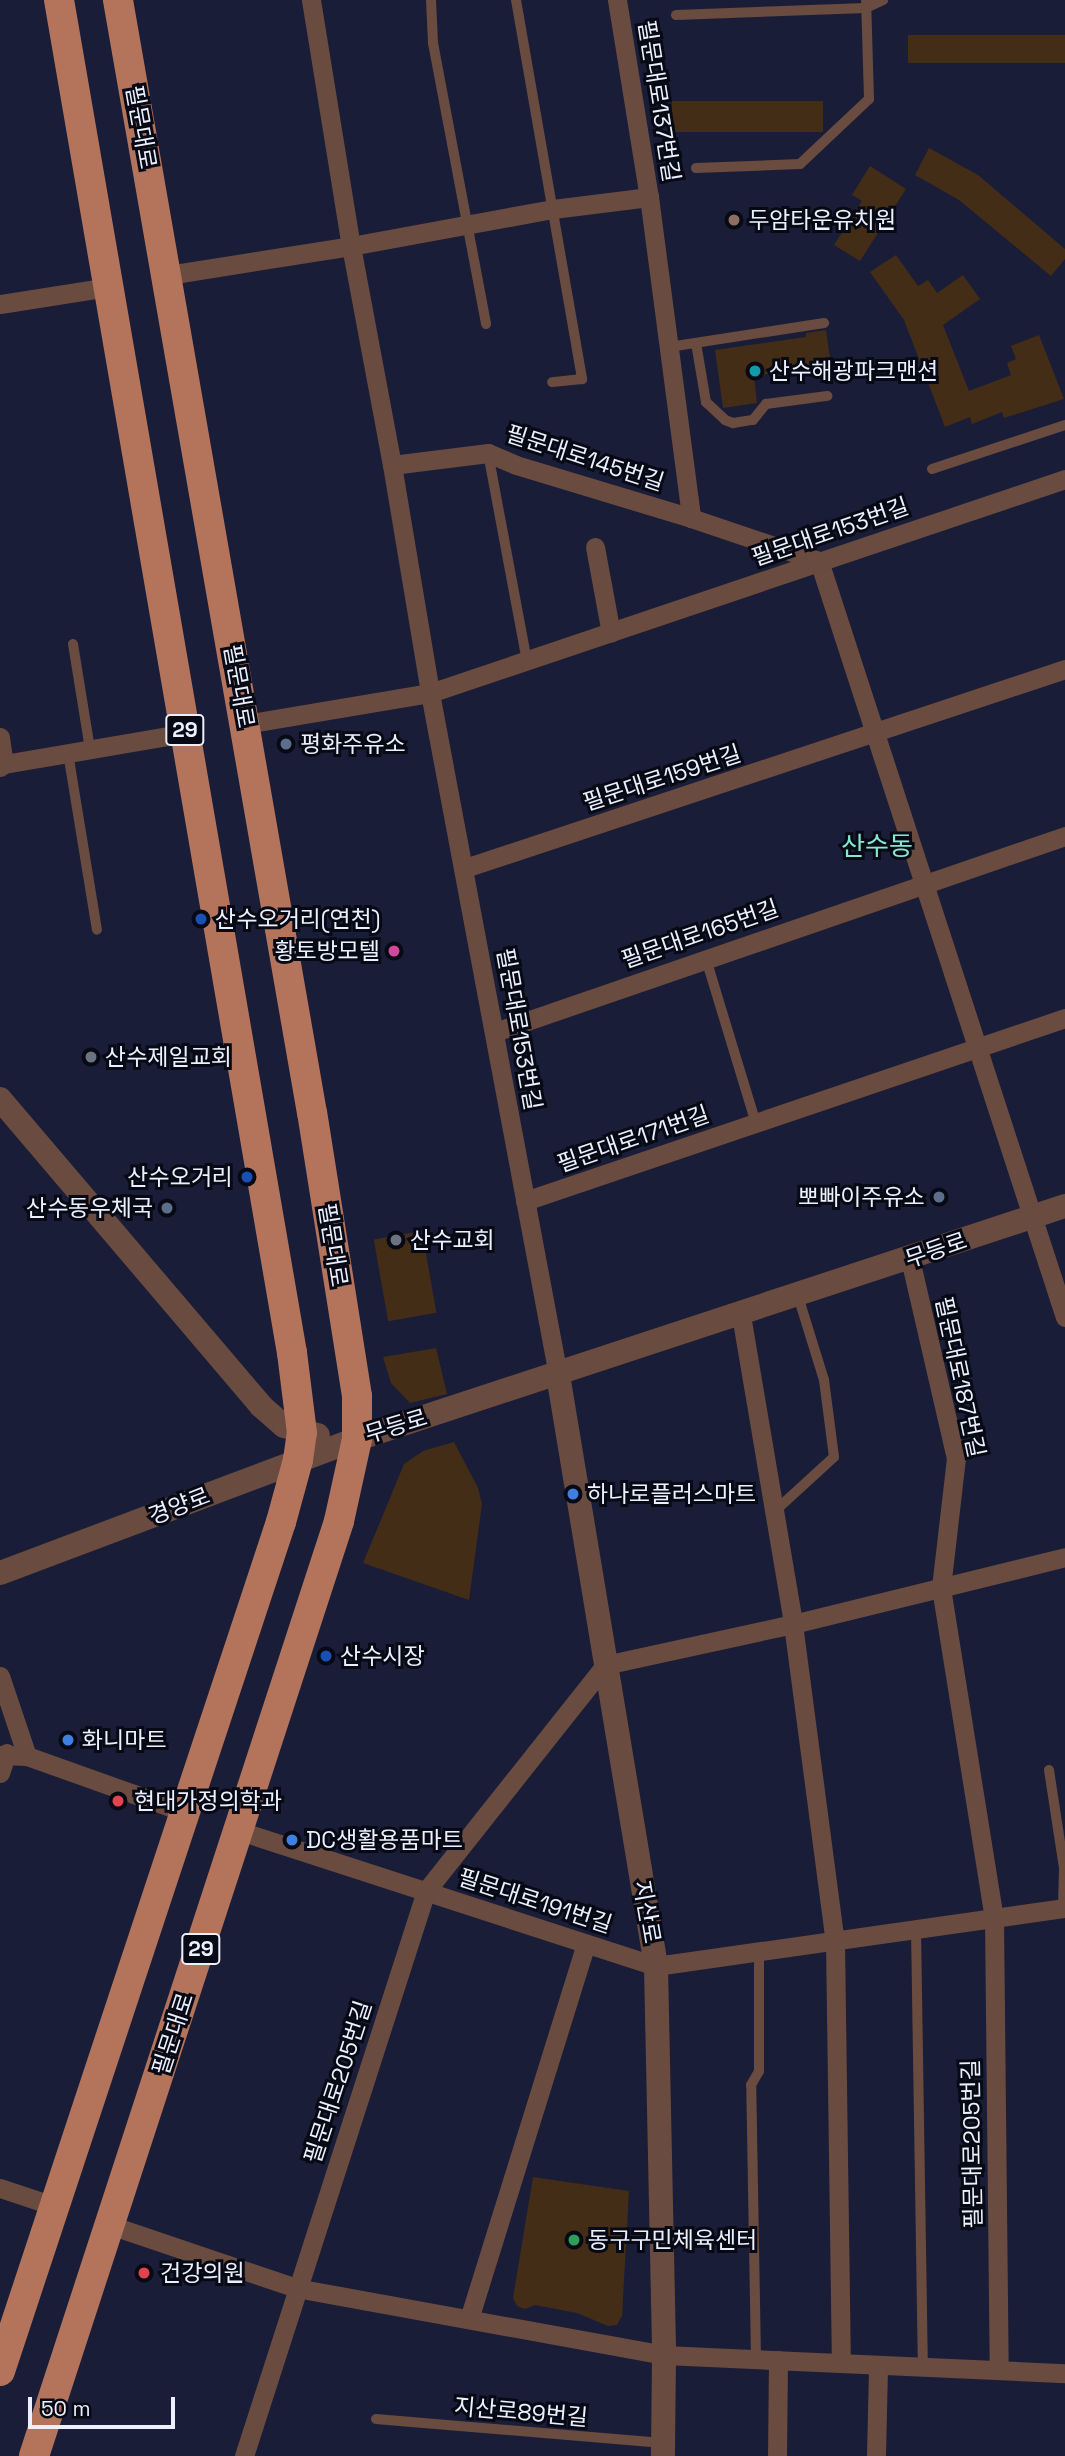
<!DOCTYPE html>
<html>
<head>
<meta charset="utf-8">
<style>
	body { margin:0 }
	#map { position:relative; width:1065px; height:2456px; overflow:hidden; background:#1a1d37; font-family:"Space Grotesk","Noto Sans KR",sans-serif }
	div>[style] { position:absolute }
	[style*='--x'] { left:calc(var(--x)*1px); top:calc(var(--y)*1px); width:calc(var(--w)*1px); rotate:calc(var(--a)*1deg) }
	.building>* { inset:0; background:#432d16; transform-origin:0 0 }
	.service>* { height:10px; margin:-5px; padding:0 5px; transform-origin:5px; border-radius:5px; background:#6a4b3f }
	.minor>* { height:19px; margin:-9.5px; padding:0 9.5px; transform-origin:9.5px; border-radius:9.5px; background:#6a4b3f }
	.tertiary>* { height:24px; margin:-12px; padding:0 12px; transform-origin:12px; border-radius:12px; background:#6a4b3f }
	.primary>* { height:30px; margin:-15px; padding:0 15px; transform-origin:15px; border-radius:15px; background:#b4745c }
	.dots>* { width:19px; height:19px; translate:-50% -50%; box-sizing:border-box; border:4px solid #070914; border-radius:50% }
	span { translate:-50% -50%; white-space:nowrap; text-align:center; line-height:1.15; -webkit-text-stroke:6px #070914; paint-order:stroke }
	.shield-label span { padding:2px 5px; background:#070914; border:2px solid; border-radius:5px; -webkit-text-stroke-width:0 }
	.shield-label { font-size:21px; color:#eceffd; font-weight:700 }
	.street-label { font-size:23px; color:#eceffd }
	.poi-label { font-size:23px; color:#eceffd }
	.left { translate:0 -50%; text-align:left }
	.right { translate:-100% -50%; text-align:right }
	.quarter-label { font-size:26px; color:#83e8d3 }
	.scale { position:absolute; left:28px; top:2397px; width:147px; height:32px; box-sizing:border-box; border:4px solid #eceffd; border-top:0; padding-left:9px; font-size:21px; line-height:24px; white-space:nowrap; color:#eceffd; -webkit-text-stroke:5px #070914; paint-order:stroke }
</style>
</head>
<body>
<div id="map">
	<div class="building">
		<div style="left:1065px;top:35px;width:28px;height:157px;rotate:90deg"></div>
		<div style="left:823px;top:101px;width:31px;height:151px;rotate:90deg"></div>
		<div style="clip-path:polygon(929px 148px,978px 175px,1065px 249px,1065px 259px,1051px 276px,959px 200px,915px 175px)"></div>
		<div style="clip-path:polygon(870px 166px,906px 189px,860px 261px,834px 245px,862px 201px,852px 195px)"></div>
		<div style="clip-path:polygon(896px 255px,918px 286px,928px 280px,937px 293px,963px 275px,980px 299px,943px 325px,969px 391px,1011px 375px,1007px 363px,1016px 359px,1011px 346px,1039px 335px,1064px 399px,1004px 418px,1002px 412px,972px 424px,970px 417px,945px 427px,904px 320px,870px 272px)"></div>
		<div style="clip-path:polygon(826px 330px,831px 365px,754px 376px,757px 403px,723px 408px,715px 350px,806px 337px,806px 333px)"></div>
		<div style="left:422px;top:1231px;width:83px;height:49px;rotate:80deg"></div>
		<div style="clip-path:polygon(436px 1348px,447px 1394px,410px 1403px,391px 1383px,383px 1357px)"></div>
		<div style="clip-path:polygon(454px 1442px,478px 1488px,482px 1504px,469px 1600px,363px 1563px,404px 1464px,423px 1451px)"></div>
		<div style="clip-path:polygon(533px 2177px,629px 2191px,622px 2316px,617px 2325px,608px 2326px,577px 2313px,535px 2305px,525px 2309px,517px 2306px,513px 2298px)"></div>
	</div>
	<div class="service">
		<div style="--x:431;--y:0;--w:43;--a:87.3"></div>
		<div style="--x:433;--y:43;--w:286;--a:79.3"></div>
		<div style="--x:516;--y:0;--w:385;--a:80.1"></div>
		<div style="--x:582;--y:379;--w:30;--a:174"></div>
		<div style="--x:676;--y:15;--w:190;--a:-2.1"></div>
		<div style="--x:866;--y:8;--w:19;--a:-25"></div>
		<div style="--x:696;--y:168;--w:104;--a:-2.2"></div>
		<div style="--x:800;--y:164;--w:95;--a:-43.3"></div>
		<div style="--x:869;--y:99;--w:99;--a:-91.7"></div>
		<div style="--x:696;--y:343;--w:60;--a:80.4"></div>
		<div style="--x:706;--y:402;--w:26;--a:43"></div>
		<div style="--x:725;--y:420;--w:9;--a:21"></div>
		<div style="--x:733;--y:423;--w:20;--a:-9"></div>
		<div style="--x:753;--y:420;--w:21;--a:-51"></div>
		<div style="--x:766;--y:404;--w:62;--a:-7.5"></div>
		<div style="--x:669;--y:347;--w:157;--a:-8.8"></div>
		<div style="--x:488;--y:453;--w:213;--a:79.4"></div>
		<div style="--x:932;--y:469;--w:140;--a:-18.3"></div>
		<div style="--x:73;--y:644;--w:106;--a:80.8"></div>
		<div style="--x:68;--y:753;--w:179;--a:80.7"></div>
		<div style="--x:706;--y:959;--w:172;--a:73.1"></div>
		<div style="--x:775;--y:1511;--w:80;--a:-42.5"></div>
		<div style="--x:834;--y:1457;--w:78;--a:-97.4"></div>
		<div style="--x:824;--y:1380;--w:88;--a:-107.2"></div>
		<div style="--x:1049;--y:1770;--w:99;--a:81.3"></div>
		<div style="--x:1064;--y:1868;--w:40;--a:91.4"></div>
		<div style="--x:916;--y:1929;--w:438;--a:89.1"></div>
		<div style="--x:756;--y:2359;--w:274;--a:-91"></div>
		<div style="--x:751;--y:2085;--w:16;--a:-60"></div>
		<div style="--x:759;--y:2071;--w:119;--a:-90"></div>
		<div style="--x:376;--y:2419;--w:288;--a:4.8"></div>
	</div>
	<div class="minor">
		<div style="--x:311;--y:0;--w:249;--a:80.8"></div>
		<div style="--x:351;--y:246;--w:223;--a:79.4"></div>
		<div style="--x:392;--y:465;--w:231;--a:80.5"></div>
		<div style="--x:430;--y:693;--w:694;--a:79.37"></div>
		<div style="--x:617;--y:0;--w:200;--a:80.8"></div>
		<div style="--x:649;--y:197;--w:324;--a:82.5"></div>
		<div style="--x:168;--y:275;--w:185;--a:-9"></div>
		<div style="--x:351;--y:246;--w:205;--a:-10.4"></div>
		<div style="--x:553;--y:209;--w:97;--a:-7.1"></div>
		<div style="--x:0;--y:304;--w:109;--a:-8.9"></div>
		<div style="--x:392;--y:465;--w:97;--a:-7.1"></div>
		<div style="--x:488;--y:453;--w:30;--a:23"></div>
		<div style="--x:516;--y:465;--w:183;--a:16.8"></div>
		<div style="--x:691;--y:518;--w:135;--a:18.6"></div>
		<div style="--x:819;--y:561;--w:795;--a:71.98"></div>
		<div style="--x:595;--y:547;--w:87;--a:79.5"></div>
		<div style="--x:246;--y:724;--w:187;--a:-9.6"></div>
		<div style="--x:430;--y:693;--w:670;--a:-18.62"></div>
		<div style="--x:0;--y:737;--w:27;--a:82"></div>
		<div style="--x:0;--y:767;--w:5;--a:-37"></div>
		<div style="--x:4;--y:764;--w:184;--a:-9.7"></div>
		<div style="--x:465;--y:868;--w:632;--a:-18.35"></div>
		<div style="--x:495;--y:1032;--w:603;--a:-18.98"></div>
		<div style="--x:525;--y:1201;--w:570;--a:-18.72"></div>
		<div style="--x:910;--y:1259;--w:204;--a:77"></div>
		<div style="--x:956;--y:1458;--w:131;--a:96.6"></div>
		<div style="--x:941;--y:1588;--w:334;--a:80.9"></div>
		<div style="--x:994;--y:1918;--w:452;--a:89.4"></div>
		<div style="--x:741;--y:1315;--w:313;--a:80.4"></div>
		<div style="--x:793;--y:1624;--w:320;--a:82.5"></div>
		<div style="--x:835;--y:1941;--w:422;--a:89.2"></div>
		<div style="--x:0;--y:1676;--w:84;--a:71.4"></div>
		<div style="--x:0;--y:1755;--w:27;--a:2"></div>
		<div style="--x:27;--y:1756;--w:167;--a:19.6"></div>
		<div style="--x:0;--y:1773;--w:21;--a:-71"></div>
		<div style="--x:240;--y:1831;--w:437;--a:18"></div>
		<div style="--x:656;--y:1966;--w:413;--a:-8.1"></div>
		<div style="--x:0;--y:2188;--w:57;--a:18.4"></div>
		<div style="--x:110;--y:2225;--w:196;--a:18.7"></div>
		<div style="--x:296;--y:2288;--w:374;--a:10.3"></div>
		<div style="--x:664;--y:2355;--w:401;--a:2.6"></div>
		<div style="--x:469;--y:2319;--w:393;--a:-72.7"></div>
		<div style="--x:244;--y:2456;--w:594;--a:-72.15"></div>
		<div style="--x:426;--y:1891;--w:288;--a:-51.6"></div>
		<div style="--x:605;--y:1665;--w:192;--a:-12.3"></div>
		<div style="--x:793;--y:1624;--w:280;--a:-13.8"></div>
		<div style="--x:777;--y:2456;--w:96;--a:-89.4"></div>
		<div style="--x:876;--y:2456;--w:91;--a:-88.7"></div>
	</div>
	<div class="tertiary">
		<div style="--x:0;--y:1099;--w:403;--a:49.6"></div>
		<div style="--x:261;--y:1406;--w:30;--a:41"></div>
		<div style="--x:284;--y:1426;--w:35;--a:15"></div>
		<div style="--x:558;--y:1375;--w:599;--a:80.58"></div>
		<div style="--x:656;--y:1966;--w:389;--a:88.8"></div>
		<div style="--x:664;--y:2355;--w:101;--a:90.6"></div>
		<div style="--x:0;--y:1573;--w:381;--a:-20.6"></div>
		<div style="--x:357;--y:1439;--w:745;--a:-18.22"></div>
	</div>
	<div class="primary">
		<div style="--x:0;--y:2371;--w:894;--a:-71.69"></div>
		<div style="--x:281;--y:1522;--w:64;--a:-74.7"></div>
		<div style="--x:298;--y:1460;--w:27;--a:-82"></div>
		<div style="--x:302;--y:1433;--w:81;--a:-97.1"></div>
		<div style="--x:292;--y:1353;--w:1373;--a:-99.77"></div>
		<div style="--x:34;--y:2456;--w:983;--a:-71.93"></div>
		<div style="--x:339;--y:1521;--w:84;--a:-77.6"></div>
		<div style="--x:357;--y:1439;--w:43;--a:-90"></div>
		<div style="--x:357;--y:1396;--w:287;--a:-99"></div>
		<div style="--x:312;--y:1113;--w:1130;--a:-99.89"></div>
	</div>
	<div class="dots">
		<div style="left:734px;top:220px;background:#8d6e63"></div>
		<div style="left:755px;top:371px;background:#0f9aa8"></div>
		<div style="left:286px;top:744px;background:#5c6f8a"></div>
		<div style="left:201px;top:919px;background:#1a4fb4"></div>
		<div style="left:394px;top:951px;background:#d1479c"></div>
		<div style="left:91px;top:1057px;background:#6b7280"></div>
		<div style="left:247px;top:1177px;background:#1a4fb4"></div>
		<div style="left:939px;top:1197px;background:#5c6f8a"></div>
		<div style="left:167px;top:1208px;background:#5c6f8a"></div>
		<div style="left:396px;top:1240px;background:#6b7280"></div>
		<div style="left:573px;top:1494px;background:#3f7fe0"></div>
		<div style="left:326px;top:1656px;background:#1a4fb4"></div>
		<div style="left:68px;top:1740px;background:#3f7fe0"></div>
		<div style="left:118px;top:1801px;background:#e0444e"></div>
		<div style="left:292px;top:1840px;background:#3f7fe0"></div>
		<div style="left:574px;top:2240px;background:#2e9e5b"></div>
		<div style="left:144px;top:2273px;background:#e0444e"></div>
	</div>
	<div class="shield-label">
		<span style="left:185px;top:730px">29</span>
		<span style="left:201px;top:1949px">29</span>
	</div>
	<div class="street-label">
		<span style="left:659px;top:101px;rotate:81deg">필문대로137번길</span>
		<span style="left:141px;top:127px;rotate:80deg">필문대로</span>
		<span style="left:585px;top:458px;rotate:18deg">필문대로145번길</span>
		<span style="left:830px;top:532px;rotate:-19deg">필문대로153번길</span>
		<span style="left:239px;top:686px;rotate:80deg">필문대로</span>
		<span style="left:662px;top:778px;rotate:-18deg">필문대로159번길</span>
		<span style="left:700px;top:934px;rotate:-19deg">필문대로165번길</span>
		<span style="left:519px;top:1029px;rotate:80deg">필문대로153번길</span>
		<span style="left:633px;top:1139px;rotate:-19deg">필문대로171번길</span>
		<span style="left:333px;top:1245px;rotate:81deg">필문대로</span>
		<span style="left:936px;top:1250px;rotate:-19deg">무등로</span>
		<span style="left:960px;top:1377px;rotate:78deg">필문대로187번길</span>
		<span style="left:396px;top:1426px;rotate:-17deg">무등로</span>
		<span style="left:179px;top:1506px;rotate:-21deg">경양로</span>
		<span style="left:535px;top:1901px;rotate:18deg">필문대로191번길</span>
		<span style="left:647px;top:1912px;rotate:80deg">지산로</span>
		<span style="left:173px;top:2034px;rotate:-72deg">필문대로</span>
		<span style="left:338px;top:2082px;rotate:-72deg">필문대로205번길</span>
		<span style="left:972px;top:2144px;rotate:-91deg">필문대로205번길</span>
		<span style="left:521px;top:2412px;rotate:5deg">지산로89번길</span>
	</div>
	<div class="poi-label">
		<span class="left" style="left:748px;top:220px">두암타운유치원</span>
		<span class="left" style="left:769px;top:371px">산수해광파크맨션</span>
		<span class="left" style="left:300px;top:744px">평화주유소</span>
		<span class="left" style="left:215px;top:919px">산수오거리(연천)</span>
		<span class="right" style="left:380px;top:951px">황토방모텔</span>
		<span class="left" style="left:105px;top:1057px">산수제일교회</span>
		<span class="right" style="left:233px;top:1177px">산수오거리</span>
		<span class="right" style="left:925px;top:1197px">뽀빠이주유소</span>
		<span class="right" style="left:153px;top:1208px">산수동우체국</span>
		<span class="left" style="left:410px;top:1240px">산수교회</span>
		<span class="left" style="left:587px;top:1494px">하나로플러스마트</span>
		<span class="left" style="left:340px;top:1656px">산수시장</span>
		<span class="left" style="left:82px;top:1740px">화니마트</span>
		<span class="left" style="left:134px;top:1801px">현대가정의학과</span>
		<span class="left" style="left:306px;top:1840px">DC생활용품마트</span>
		<span class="left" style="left:588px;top:2240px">동구구민체육센터</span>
		<span class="left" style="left:160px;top:2273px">건강의원</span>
	</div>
	<div class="quarter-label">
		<span style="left:877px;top:847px">산수동</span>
	</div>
	<div class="scale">50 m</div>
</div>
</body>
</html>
